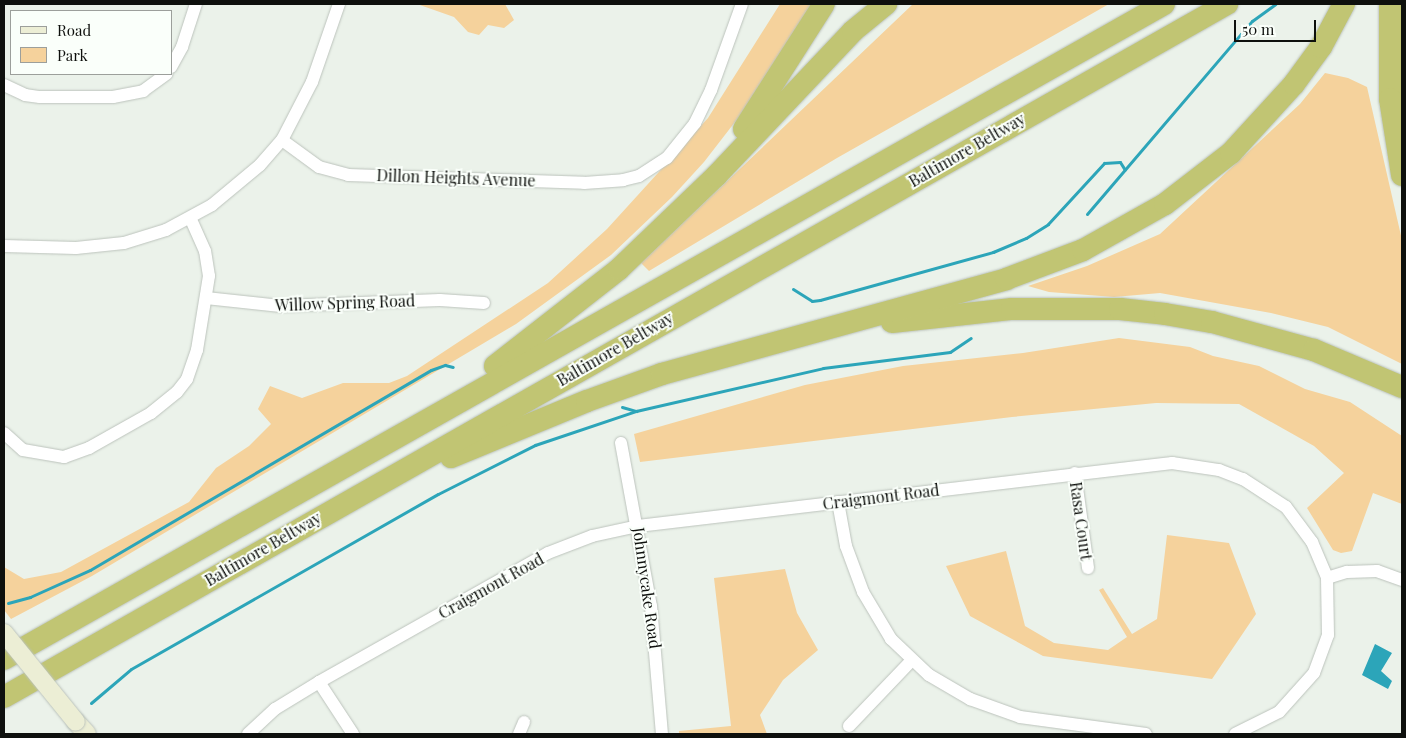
<!DOCTYPE html>
<html>
<head>
<meta charset="utf-8">
<style>
	body { margin:0 }
	#map { position:relative; width:1406px; height:738px; overflow:hidden; background:#ebf2ea; font-family:"Playfair Display",serif }
	div>[style] { position:absolute }
	[style*='--x'] { left:calc(var(--x)*1px); top:calc(var(--y)*1px); width:calc(var(--w)*1px); rotate:calc(var(--a)*1deg) }
	.green>* { inset:0; background:#f5d29c }
	.water>* { inset:0; background:#2ca5b9 }
	.stream>* { height:3px; margin:-1.5px; padding:0 1.5px; transform-origin:1.5px; border-radius:1.5px; background:#2ca5b9 }
	.roads { filter:drop-shadow(0 0 1px #bcc3bc) drop-shadow(0 0 1px #bcc3bc) }
	.minor>* { height:12px; margin:-6px; padding:0 6px; transform-origin:6px; border-radius:6px; background:#fff }
	.secondary>* { height:18px; margin:-9px; padding:0 9px; transform-origin:9px; border-radius:9px; background:#eceed5 }
	.motorway>* { height:22px; margin:-11px; padding:0 11px; transform-origin:11px; border-radius:11px; background:#c1c573 }
	.bridges { filter:drop-shadow(0 0 1px #bcc3bc) drop-shadow(0 0 1px #bcc3bc) }
	.secondary-bridge>* { height:18px; margin:-9px; padding:0 9px; transform-origin:9px; border-radius:9px; background:#eceed5 }
	span { translate:-50% -50%; white-space:nowrap; text-align:center; line-height:1.15; -webkit-text-stroke:4px #fafffa; paint-order:stroke }
	.street-label { font-size:16px; color:#0e100d }
	.frame { position:absolute; inset:0; border:5px solid #0e100d; pointer-events:none }
	.legend { position:absolute; left:10px; top:10px; width:162px; height:65px; box-sizing:border-box; background:#fafffa; border:1px solid #9c9f9b; margin:0; padding:6px 9px; list-style:none; font-size:15px; color:#0e100d }
	.legend li { display:flex; align-items:center; gap:10px; height:25px }
	.legend b { width:25px; border:1px solid #9c9f9b }
	.scale { position:absolute; left:1234px; top:20px; width:82px; height:22px; box-sizing:border-box; border:2px solid #0e100d; border-top:0; padding-left:6px; font-size:15px; line-height:18px; white-space:nowrap; color:#0e100d; -webkit-text-stroke:4px #fafffa; paint-order:stroke }
</style>
</head>
<body>
<div id="map">
	<div class="green">
		<div style="clip-path:polygon(417px 4px,505px 4px,514px 20px,504px 28px,488px 25px,479px 35px,468px 32px,454px 17px)"></div>
		<div style="clip-path:polygon(780px 4px,812px 4px,752px 100px,704px 162px,672px 197px,611px 255px,516px 324px,92px 576px,11px 619px,4px 610px,4px 567px,24px 579px,61px 572px,189px 502px,216px 468px,249px 446px,271px 424px,258px 409px,270px 386px,302px 398px,343px 383px,389px 383px,407px 376px,548px 283px,607px 229px,708px 118px)"></div>
		<div style="clip-path:polygon(913px 4px,1109px 4px,837px 158px,649px 271px,641px 263px)"></div>
		<div style="clip-path:polygon(1325px 73px,1348px 78px,1367px 87px,1402px 240px,1402px 364px,1328px 327px,1271px 313px,1160px 293px,1114px 297px,1049px 292px,1028px 286px,1087px 266px,1160px 234px,1300px 104px)"></div>
		<div style="clip-path:polygon(1119px 338px,1190px 347px,1213px 356px,1259px 366px,1305px 389px,1350px 402px,1402px 436px,1402px 504px,1373px 493px,1352px 551px,1341px 553px,1333px 550px,1307px 508px,1344px 473px,1314px 446px,1239px 404px,1156px 403px,1012px 417px,640px 462px,634px 434px,805px 385px,903px 366px,1023px 353px)"></div>
		<div style="clip-path:polygon(1167px 535px,1229px 543px,1256px 614px,1212px 679px,1043px 656px,970px 616px,946px 566px,1006px 551px,1025px 626px,1054px 643px,1108px 650px,1127px 637px,1099px 590px,1103px 588px,1132px 634px,1157px 619px)"></div>
		<div style="clip-path:polygon(785px 569px,797px 613px,818px 650px,783px 680px,760px 715px,767px 734px,679px 734px,679px 731px,731px 726px,714px 578px)"></div>
	</div>
	<div class="water">
		<div style="clip-path:polygon(1375px 644px,1392px 653px,1381px 671px,1392px 681px,1388px 689px,1362px 675px)"></div>
	</div>
	<div class="stream">
		<div style="--x:1087;--y:214;--w:254;--a:-49.5"></div>
		<div style="--x:1252;--y:21;--w:29;--a:-36"></div>
		<div style="--x:793;--y:289;--w:22;--a:32"></div>
		<div style="--x:812;--y:301;--w:8;--a:-7"></div>
		<div style="--x:820;--y:300;--w:180;--a:-15.5"></div>
		<div style="--x:993;--y:252;--w:36;--a:-23"></div>
		<div style="--x:1026;--y:238;--w:26;--a:-32"></div>
		<div style="--x:1048;--y:224;--w:83;--a:-47.4"></div>
		<div style="--x:1104;--y:163;--w:16;--a:-4"></div>
		<div style="--x:1120;--y:162;--w:9;--a:58"></div>
		<div style="--x:622;--y:407;--w:15;--a:16"></div>
		<div style="--x:636;--y:411;--w:192;--a:-12.9"></div>
		<div style="--x:823;--y:368;--w:128;--a:-7.2"></div>
		<div style="--x:950;--y:352;--w:25;--a:-34"></div>
		<div style="--x:8;--y:603;--w:23;--a:-15"></div>
		<div style="--x:30;--y:597;--w:66;--a:-24.2"></div>
		<div style="--x:90;--y:570;--w:395;--a:-30.4"></div>
		<div style="--x:431;--y:370;--w:15;--a:-20"></div>
		<div style="--x:445;--y:365;--w:8;--a:14"></div>
		<div style="--x:91;--y:703;--w:52;--a:-40.4"></div>
		<div style="--x:131;--y:669;--w:353;--a:-29.7"></div>
		<div style="--x:438;--y:494;--w:109;--a:-26.8"></div>
		<div style="--x:535;--y:445;--w:107;--a:-18.6"></div>
	</div>
	<div class="roads">
		<div class="minor">
			<div style="--x:171;--y:67;--w:23;--a:-61"></div>
			<div style="--x:182;--y:47;--w:45;--a:-72"></div>
			<div style="--x:4;--y:85;--w:23;--a:25"></div>
			<div style="--x:25;--y:95;--w:15;--a:8"></div>
			<div style="--x:40;--y:97;--w:73;--a:0"></div>
			<div style="--x:113;--y:97;--w:31;--a:-11"></div>
			<div style="--x:143;--y:91;--w:29;--a:-36"></div>
			<div style="--x:282;--y:140;--w:46;--a:36.1"></div>
			<div style="--x:319;--y:167;--w:30;--a:15"></div>
			<div style="--x:348;--y:175;--w:236;--a:1.9"></div>
			<div style="--x:584;--y:183;--w:39;--a:-4"></div>
			<div style="--x:623;--y:180;--w:16;--a:-14"></div>
			<div style="--x:639;--y:176;--w:33;--a:-33"></div>
			<div style="--x:667;--y:158;--w:45;--a:-51.3"></div>
			<div style="--x:695;--y:123;--w:37;--a:-64"></div>
			<div style="--x:711;--y:90;--w:91;--a:-70.2"></div>
			<div style="--x:4;--y:246;--w:72;--a:1.6"></div>
			<div style="--x:76;--y:248;--w:48;--a:-5.9"></div>
			<div style="--x:124;--y:243;--w:44;--a:-17.2"></div>
			<div style="--x:166;--y:230;--w:52;--a:-28.5"></div>
			<div style="--x:212;--y:205;--w:62;--a:-39.8"></div>
			<div style="--x:260;--y:165;--w:33;--a:-49"></div>
			<div style="--x:282;--y:140;--w:65;--a:-62.7"></div>
			<div style="--x:312;--y:82;--w:83;--a:-70.9"></div>
			<div style="--x:206;--y:298;--w:75;--a:6.1"></div>
			<div style="--x:281;--y:306;--w:159;--a:-2.2"></div>
			<div style="--x:440;--y:300;--w:44;--a:3.9"></div>
			<div style="--x:4;--y:433;--w:25;--a:42"></div>
			<div style="--x:23;--y:450;--w:42;--a:9.7"></div>
			<div style="--x:64;--y:457;--w:27;--a:-20"></div>
			<div style="--x:89;--y:448;--w:71;--a:-29.4"></div>
			<div style="--x:151;--y:413;--w:33;--a:-39"></div>
			<div style="--x:177;--y:392;--w:16;--a:-52"></div>
			<div style="--x:187;--y:379;--w:31;--a:-71"></div>
			<div style="--x:197;--y:350;--w:75;--a:-80.8"></div>
			<div style="--x:209;--y:276;--w:25;--a:-99"></div>
			<div style="--x:205;--y:251;--w:36;--a:-114"></div>
			<div style="--x:621;--y:443;--w:166;--a:79.6"></div>
			<div style="--x:651;--y:606;--w:128;--a:85.1"></div>
			<div style="--x:1075;--y:473;--w:96;--a:82.2"></div>
			<div style="--x:838;--y:502;--w:45;--a:79.7"></div>
			<div style="--x:846;--y:546;--w:49;--a:69.7"></div>
			<div style="--x:863;--y:592;--w:55;--a:59.2"></div>
			<div style="--x:891;--y:639;--w:52;--a:43.5"></div>
			<div style="--x:929;--y:675;--w:48;--a:30.3"></div>
			<div style="--x:970;--y:699;--w:53;--a:19.8"></div>
			<div style="--x:1020;--y:717;--w:127;--a:7.7"></div>
			<div style="--x:1327;--y:578;--w:21;--a:-17"></div>
			<div style="--x:1347;--y:572;--w:30;--a:-2"></div>
			<div style="--x:1377;--y:571;--w:27;--a:20"></div>
			<div style="--x:319;--y:682;--w:62;--a:56.8"></div>
			<div style="--x:849;--y:726;--w:91;--a:-46.3"></div>
			<div style="--x:248;--y:734;--w:37;--a:-43"></div>
			<div style="--x:275;--y:709;--w:52;--a:-31.5"></div>
			<div style="--x:319;--y:682;--w:263;--a:-29.4"></div>
			<div style="--x:548;--y:553;--w:47;--a:-21.1"></div>
			<div style="--x:592;--y:536;--w:47;--a:-12.3"></div>
			<div style="--x:638;--y:526;--w:538;--a:-6.73"></div>
			<div style="--x:1172;--y:463;--w:48;--a:8.5"></div>
			<div style="--x:1219;--y:470;--w:26;--a:21"></div>
			<div style="--x:1243;--y:479;--w:51;--a:33.1"></div>
			<div style="--x:1286;--y:507;--w:44;--a:53.4"></div>
			<div style="--x:1312;--y:542;--w:39;--a:67"></div>
			<div style="--x:1327;--y:578;--w:57;--a:89"></div>
			<div style="--x:1328;--y:635;--w:40;--a:110.2"></div>
			<div style="--x:1314;--y:673;--w:52;--a:131.9"></div>
			<div style="--x:1279;--y:712;--w:49;--a:153.4"></div>
			<div style="--x:519;--y:734;--w:13;--a:-67"></div>
		</div>
		<div class="secondary">
			<div style="--x:76;--y:722;--w:16;--a:47"></div>
		</div>
		<div class="motorway">
			<div style="--x:1390;--y:4;--w:95;--a:90"></div>
			<div style="--x:1390;--y:99;--w:77;--a:81"></div>
			<div style="--x:744;--y:129;--w:148;--a:-57.4"></div>
			<div style="--x:892;--y:322;--w:121;--a:-6.2"></div>
			<div style="--x:1012;--y:309;--w:108;--a:0"></div>
			<div style="--x:1120;--y:309;--w:45;--a:6.3"></div>
			<div style="--x:1165;--y:314;--w:48;--a:9.7"></div>
			<div style="--x:1212;--y:322;--w:106;--a:15.4"></div>
			<div style="--x:1314;--y:350;--w:95;--a:22.8"></div>
			<div style="--x:495;--y:366;--w:157;--a:-38"></div>
			<div style="--x:619;--y:269;--w:134;--a:-43.8"></div>
			<div style="--x:716;--y:176;--w:199;--a:-46.6"></div>
			<div style="--x:853;--y:31;--w:43;--a:-39.3"></div>
			<div style="--x:451;--y:457;--w:147;--a:-22.4"></div>
			<div style="--x:587;--y:401;--w:80;--a:-19.8"></div>
			<div style="--x:662;--y:374;--w:357;--a:-15.4"></div>
			<div style="--x:1006;--y:279;--w:82;--a:-20.6"></div>
			<div style="--x:1083;--y:250;--w:94;--a:-29.3"></div>
			<div style="--x:1165;--y:204;--w:83;--a:-37.7"></div>
			<div style="--x:1231;--y:153;--w:93;--a:-47.6"></div>
			<div style="--x:1294;--y:84;--w:46;--a:-53.9"></div>
			<div style="--x:1321;--y:47;--w:49;--a:-61.9"></div>
			<div style="--x:4;--y:659;--w:1332;--a:-29.45"></div>
			<div style="--x:4;--y:697;--w:1406;--a:-29.54"></div>
		</div>
	</div>
	<div class="bridges">
		<div class="secondary-bridge">
			<div style="--x:4;--y:633;--w:114;--a:51"></div>
		</div>
	</div>
	<div class="street-label">
		<span style="left:967px;top:150px;rotate:-30deg">Baltimore Beltway</span>
		<span style="left:456px;top:178px;rotate:2deg">Dillon Heights Avenue</span>
		<span style="left:345px;top:303px;rotate:-2deg">Willow Spring Road</span>
		<span style="left:615px;top:349px;rotate:-30deg">Baltimore Beltway</span>
		<span style="left:881px;top:497px;rotate:-7deg">Craigmont Road</span>
		<span style="left:1081px;top:521px;rotate:82deg">Rasa Court</span>
		<span style="left:263px;top:549px;rotate:-30deg">Baltimore Beltway</span>
		<span style="left:491px;top:586px;rotate:-29deg">Craigmont Road</span>
		<span style="left:647px;top:588px;rotate:82deg">Johnnycake Road</span>
	</div>
	<div class="frame"></div>
	<ul class="legend">
	<li><b style="height:6px;background:#eceed5"></b>Road</li>
	<li><b style="height:14px;background:#f5d29c"></b>Park</li>
	</ul>
	<div class="scale">50 m</div>
</div>
</body>
</html>
